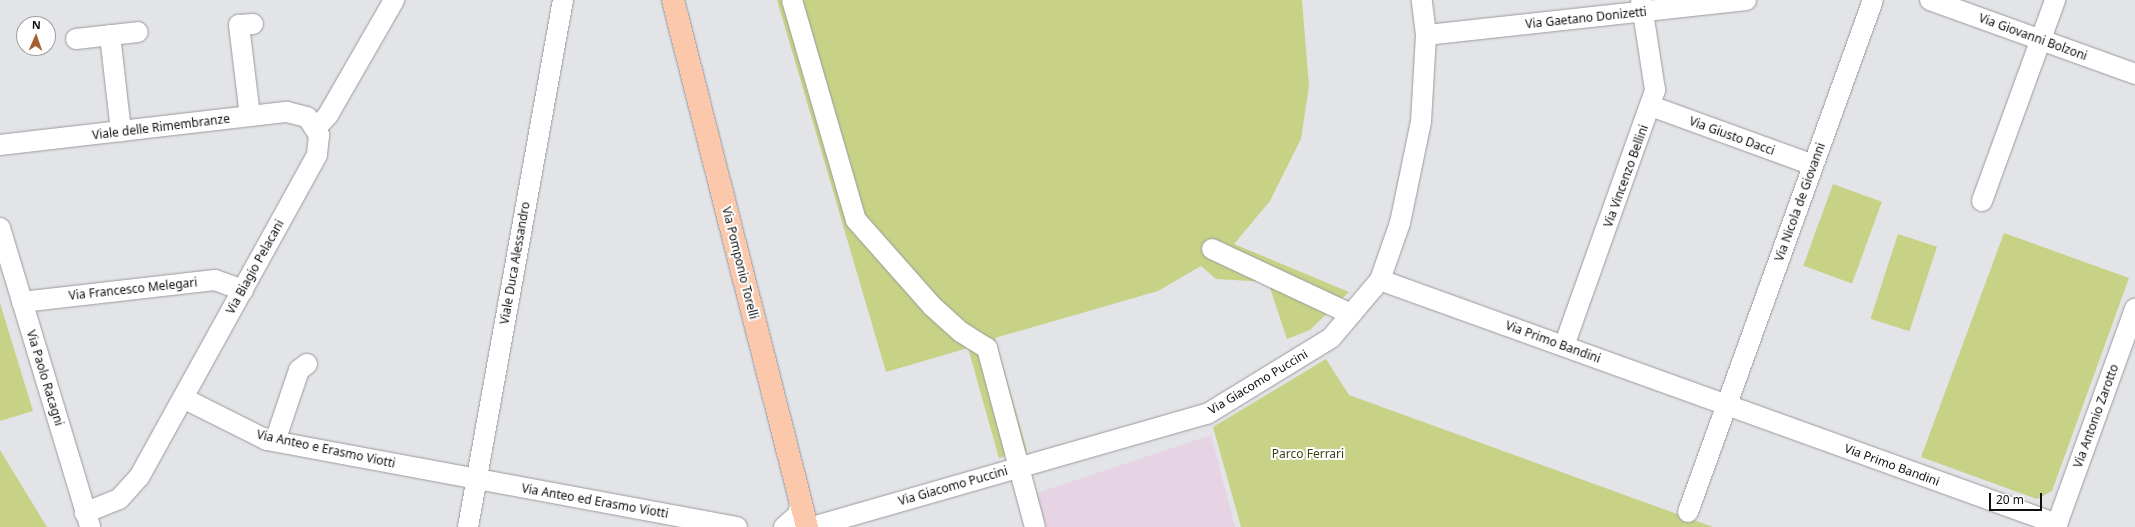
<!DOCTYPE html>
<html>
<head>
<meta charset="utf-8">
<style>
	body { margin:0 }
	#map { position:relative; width:2135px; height:527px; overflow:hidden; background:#e3e4e7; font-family:"Noto Sans",sans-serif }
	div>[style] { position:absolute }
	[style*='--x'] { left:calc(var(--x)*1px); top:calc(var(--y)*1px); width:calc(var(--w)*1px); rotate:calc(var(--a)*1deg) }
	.education>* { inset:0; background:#e6d4e4 }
	.green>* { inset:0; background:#c7d287; transform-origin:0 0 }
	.roads { filter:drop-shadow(0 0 1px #999a9d) drop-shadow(0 0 1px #999a9d) }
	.minor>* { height:20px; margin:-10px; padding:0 10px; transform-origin:10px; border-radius:10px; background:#fff }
	.major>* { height:22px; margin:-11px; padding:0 11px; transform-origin:11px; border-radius:11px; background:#fbc8ac }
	span { translate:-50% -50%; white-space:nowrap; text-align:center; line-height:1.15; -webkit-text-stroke:4px #fff; paint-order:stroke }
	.street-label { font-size:12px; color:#0e0f0f }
	.park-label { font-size:12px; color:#3c4118 }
	.north { position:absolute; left:16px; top:16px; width:40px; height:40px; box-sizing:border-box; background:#fff; border:1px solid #9f9f9f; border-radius:50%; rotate:2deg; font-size:11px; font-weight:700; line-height:16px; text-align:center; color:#0e0f0f }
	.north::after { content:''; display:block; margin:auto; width:14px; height:18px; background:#a35f31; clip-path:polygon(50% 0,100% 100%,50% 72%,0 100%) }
	.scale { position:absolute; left:1989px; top:493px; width:53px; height:18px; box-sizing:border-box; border:2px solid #0e0f0f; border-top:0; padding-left:5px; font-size:12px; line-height:14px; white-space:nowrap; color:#0e0f0f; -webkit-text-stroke:3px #fff; paint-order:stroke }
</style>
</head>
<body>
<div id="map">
	<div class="education">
		<div style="clip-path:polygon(1211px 435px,1235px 527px,1043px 527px,1034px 494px)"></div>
	</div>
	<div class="green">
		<div style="clip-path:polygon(777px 0,1302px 0,1309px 86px,1301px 139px,1270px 201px,1234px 244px,1349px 292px,1310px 330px,1287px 339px,1268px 282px,1216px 279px,1201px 266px,1158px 291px,995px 338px,1027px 451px,999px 458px,968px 348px,886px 372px)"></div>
		<div style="left:1833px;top:184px;width:52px;height:87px;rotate:20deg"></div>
		<div style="clip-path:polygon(2004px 233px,2129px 278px,2052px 491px,2037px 499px,1921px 457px)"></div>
		<div style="left:1898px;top:234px;width:41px;height:89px;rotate:18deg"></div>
		<div style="clip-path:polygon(0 303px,33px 411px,0 421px)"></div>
		<div style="clip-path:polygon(1326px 359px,1349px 395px,1713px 527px,1241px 527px,1213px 427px)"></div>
		<div style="clip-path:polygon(0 450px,47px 527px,48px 527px,0 527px)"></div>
	</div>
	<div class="roads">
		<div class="minor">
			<div style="--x:792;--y:0;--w:229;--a:73.8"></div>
			<div style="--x:856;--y:220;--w:115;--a:48.5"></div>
			<div style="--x:932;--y:306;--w:39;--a:42"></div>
			<div style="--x:961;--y:332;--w:31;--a:32"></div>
			<div style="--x:987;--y:348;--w:185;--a:75"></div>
			<div style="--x:1930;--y:0;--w:218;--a:19.8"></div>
			<div style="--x:110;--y:35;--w:97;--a:83.5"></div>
			<div style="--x:1426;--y:35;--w:322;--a:-6.2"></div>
			<div style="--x:76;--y:39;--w:62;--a:-6.4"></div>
			<div style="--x:1651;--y:106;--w:172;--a:20"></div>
			<div style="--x:250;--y:116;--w:92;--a:-96.9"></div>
			<div style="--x:239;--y:25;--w:14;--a:-4"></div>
			<div style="--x:316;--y:128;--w:18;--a:-47"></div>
			<div style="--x:328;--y:115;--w:133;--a:-60.1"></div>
			<div style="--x:0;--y:145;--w:289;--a:-6.6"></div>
			<div style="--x:287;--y:112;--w:21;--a:14"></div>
			<div style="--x:307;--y:117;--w:22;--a:56"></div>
			<div style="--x:319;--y:135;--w:20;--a:96"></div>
			<div style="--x:317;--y:155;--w:368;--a:118.9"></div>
			<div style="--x:139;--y:477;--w:30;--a:132"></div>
			<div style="--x:119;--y:499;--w:37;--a:158"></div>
			<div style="--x:1982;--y:201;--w:214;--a:-70"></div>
			<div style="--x:0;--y:228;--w:312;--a:73.2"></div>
			<div style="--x:1212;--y:249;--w:153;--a:25.1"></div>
			<div style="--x:1380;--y:280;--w:720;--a:19.82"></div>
			<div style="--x:22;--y:302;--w:194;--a:-6.5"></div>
			<div style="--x:215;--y:280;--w:30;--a:20"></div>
			<div style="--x:1564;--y:346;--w:272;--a:-70.4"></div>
			<div style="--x:1655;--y:90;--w:91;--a:-98.8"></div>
			<div style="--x:183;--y:398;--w:94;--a:26.6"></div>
			<div style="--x:267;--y:440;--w:478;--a:10.5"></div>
			<div style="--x:275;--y:441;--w:75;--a:-71.3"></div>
			<div style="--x:299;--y:370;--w:10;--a:-37"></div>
			<div style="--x:1688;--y:512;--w:544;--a:-70.13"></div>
			<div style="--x:468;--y:527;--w:535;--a:-79.78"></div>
			<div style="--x:784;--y:527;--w:20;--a:-41"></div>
			<div style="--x:799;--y:514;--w:13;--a:-86"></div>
			<div style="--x:812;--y:527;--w:411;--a:-16"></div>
			<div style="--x:1207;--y:414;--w:145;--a:-31.5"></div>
			<div style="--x:1331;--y:338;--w:76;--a:-49.8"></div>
			<div style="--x:1380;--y:280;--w:60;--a:-70.7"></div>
			<div style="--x:1400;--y:223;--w:103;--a:-78.3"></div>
			<div style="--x:1421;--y:122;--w:87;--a:-86.7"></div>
			<div style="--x:1426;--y:35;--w:35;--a:-97"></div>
			<div style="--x:2056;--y:527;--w:232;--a:-70.1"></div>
		</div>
		<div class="major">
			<div style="--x:673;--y:0;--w:544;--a:75.73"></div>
		</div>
	</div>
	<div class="street-label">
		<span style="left:1586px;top:18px;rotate:-6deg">Via Gaetano Donizetti</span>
		<span style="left:2033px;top:37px;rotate:20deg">Via Giovanni Bolzoni</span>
		<span style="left:161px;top:127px;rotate:-7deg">Viale delle Rimembranze</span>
		<span style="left:1732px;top:136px;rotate:20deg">Via Giusto Dacci</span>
		<span style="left:1626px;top:176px;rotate:-70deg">Via Vincenzo Bellini</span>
		<span style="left:1800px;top:202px;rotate:-70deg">Via Nicola de Giovanni</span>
		<span style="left:515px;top:263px;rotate:-80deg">Viale Duca Alessandro</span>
		<span style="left:740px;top:263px;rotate:76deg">Via Pomponio Torelli</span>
		<span style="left:255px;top:267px;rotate:-61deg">Via Biagio Pelacani</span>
		<span style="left:133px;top:289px;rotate:-6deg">Via Francesco Melegari</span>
		<span style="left:1553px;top:342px;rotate:20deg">Via Primo Bandini</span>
		<span style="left:45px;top:378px;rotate:73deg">Via Paolo Racagni</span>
		<span style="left:1258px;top:382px;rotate:-31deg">Via Giacomo Puccini</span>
		<span style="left:2096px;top:416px;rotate:-70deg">Via Antonio Zarotto</span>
		<span style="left:326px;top:449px;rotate:12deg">Via Anteo e Erasmo Viotti</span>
		<span style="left:1892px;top:465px;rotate:20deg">Via Primo Bandini</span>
		<span style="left:953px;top:486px;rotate:-16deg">Via Giacomo Puccini</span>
		<span style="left:595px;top:501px;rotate:10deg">Via Anteo ed Erasmo Viotti</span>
	</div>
	<div class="park-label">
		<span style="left:1308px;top:454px">Parco Ferrari</span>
	</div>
	<div class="north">N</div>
	<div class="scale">20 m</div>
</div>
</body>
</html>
